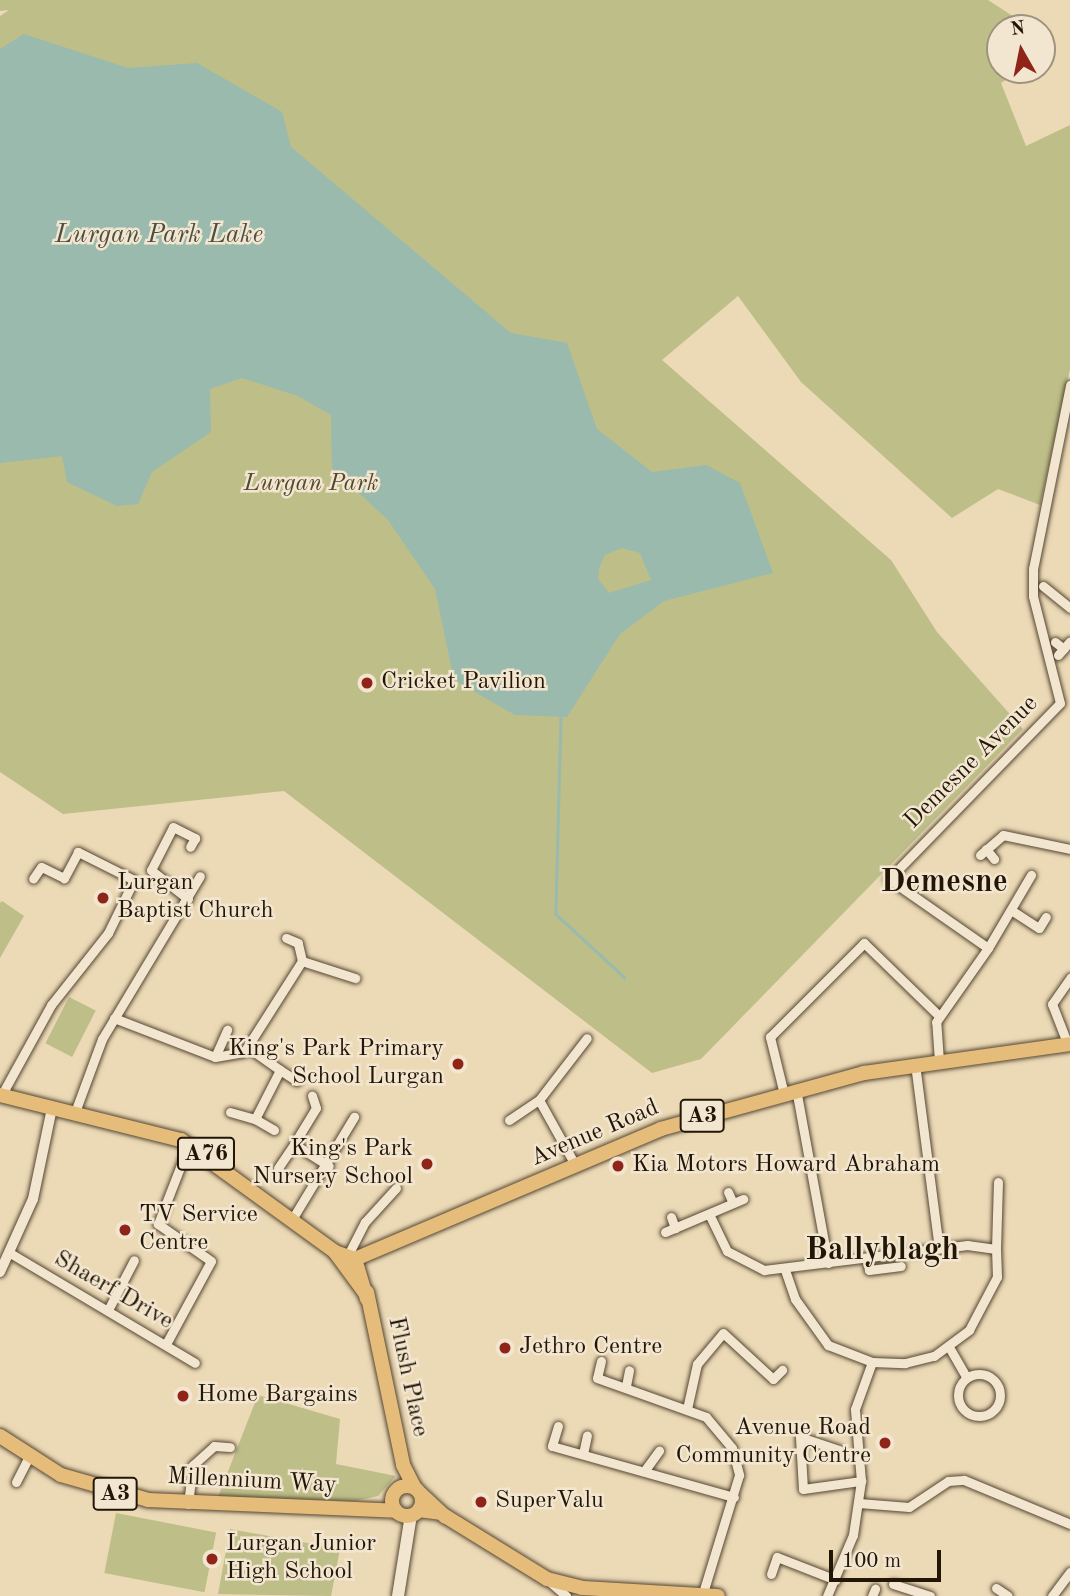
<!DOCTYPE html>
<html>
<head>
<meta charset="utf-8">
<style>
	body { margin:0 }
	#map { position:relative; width:1070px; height:1596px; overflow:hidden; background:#ecd9b6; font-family:"Old Standard TT",serif }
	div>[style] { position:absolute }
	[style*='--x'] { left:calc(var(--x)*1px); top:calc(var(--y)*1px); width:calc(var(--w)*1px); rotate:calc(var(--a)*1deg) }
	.green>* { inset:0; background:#bebe89; transform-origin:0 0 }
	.water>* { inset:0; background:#99baac }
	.stream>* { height:2.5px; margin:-1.25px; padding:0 1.25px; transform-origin:1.25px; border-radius:1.25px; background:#99baac }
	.roads { filter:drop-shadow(0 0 2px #544732) drop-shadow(0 0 2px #544732) }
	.minor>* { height:9px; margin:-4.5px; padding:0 4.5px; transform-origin:4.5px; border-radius:4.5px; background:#f3e6d0 }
	.minor>.ring { margin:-4.5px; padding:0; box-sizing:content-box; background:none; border:9px solid #f3e6d0; border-radius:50% }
	.tertiary>* { height:10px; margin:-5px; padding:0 5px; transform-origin:5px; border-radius:5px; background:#f3e6d0 }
	.secondary>* { height:12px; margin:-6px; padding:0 6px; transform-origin:6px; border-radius:6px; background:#f3e6d0 }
	.primary>* { height:14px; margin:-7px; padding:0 7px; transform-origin:7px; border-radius:7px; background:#e6bc7b }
	.trunk>* { height:14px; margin:-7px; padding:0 7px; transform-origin:7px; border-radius:7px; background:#e6bc7b }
	.trunk>.ring { margin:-7px; padding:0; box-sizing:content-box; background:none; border:14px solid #e6bc7b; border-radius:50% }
	.dots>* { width:19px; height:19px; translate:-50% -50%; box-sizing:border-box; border:4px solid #f3e6d0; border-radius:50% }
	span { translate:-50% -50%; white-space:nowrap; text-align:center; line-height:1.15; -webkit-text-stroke:5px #f3e6d0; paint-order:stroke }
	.shield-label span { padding:2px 5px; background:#f3e6d0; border:2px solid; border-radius:5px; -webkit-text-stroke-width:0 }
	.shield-label { font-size:23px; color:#221606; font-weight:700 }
	.park-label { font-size:24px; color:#51482d; font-style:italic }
	.poi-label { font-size:24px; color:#221606 }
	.left { translate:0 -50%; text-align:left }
	.right { translate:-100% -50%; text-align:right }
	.street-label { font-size:24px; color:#221606 }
	.water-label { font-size:26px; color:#4c4f40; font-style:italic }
	.district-label { font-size:32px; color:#221606; font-weight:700 }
	.north { position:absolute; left:986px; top:14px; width:70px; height:70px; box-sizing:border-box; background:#f3e6d0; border:2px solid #9f937f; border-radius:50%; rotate:351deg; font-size:19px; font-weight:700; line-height:28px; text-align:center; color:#221606 }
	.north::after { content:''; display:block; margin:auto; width:24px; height:32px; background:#8f2418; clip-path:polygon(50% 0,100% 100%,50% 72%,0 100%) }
	.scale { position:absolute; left:829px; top:1550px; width:112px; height:32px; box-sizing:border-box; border:4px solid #221606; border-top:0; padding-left:9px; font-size:21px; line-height:24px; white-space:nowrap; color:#221606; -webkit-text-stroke:5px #f3e6d0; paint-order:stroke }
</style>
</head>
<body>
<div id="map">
	<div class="green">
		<div style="clip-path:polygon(0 0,988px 0,1031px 28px,1000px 28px,1000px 70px,1021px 70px,1001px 83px,1026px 146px,1070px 125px,1070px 369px,1040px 505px,998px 489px,952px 518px,801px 382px,738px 296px,662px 360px,891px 560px,937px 632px,1023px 729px,701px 1059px,652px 1073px,284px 791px,63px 814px,0 772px,0 16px,9px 10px,0 11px)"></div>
		<div style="clip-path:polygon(2px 901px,24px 916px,0 958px,0 903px)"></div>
		<div style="left:69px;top:997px;width:30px;height:52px;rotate:27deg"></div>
		<div style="clip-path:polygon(258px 1395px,340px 1419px,336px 1464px,396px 1476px,378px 1496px,355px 1501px,218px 1497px)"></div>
		<div style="left:116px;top:1513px;width:102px;height:61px;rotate:11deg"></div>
		<div style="clip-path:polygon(230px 1529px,340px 1549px,331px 1596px,218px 1594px)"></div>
	</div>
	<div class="water">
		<div style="clip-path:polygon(evenodd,24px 34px,128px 68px,197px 63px,282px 112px,291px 147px,511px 333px,567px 343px,597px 429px,652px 472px,706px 465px,740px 483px,773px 573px,664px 601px,620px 634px,567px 717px,515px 715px,454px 680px,435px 589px,388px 520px,332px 468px,331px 415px,298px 396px,242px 378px,210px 389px,211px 432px,152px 472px,138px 504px,117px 506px,67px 482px,62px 456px,0 463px,0 49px,24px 34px,622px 548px,640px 553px,651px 580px,609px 593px,598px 579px,599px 568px,605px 555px,622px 548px)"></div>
	</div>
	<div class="stream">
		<div style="--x:561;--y:717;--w:197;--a:91.5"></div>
		<div style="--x:556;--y:914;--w:93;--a:42.8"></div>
	</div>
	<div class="roads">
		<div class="minor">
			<div style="--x:1043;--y:586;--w:35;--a:39"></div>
			<div style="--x:1055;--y:642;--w:11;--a:38"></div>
			<div style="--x:1058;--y:655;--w:18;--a:-49"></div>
			<div style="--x:986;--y:849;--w:13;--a:51"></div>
			<div style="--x:980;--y:855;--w:30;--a:-41"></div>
			<div style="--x:1003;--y:835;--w:68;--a:11.8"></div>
			<div style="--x:188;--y:899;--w:47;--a:-141.9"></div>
			<div style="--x:151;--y:870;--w:48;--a:-62.9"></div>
			<div style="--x:173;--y:827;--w:25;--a:27"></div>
			<div style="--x:195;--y:838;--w:10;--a:119"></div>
			<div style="--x:1011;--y:910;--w:33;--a:33"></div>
			<div style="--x:1039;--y:928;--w:13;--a:-58"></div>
			<div style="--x:988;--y:948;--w:85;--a:-59.5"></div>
			<div style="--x:302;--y:961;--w:56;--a:17.8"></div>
			<div style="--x:114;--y:1018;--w:108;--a:21.1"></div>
			<div style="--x:215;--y:1057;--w:29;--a:-10"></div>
			<div style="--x:244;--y:1052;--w:108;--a:-57.5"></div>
			<div style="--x:302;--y:961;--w:18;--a:-103"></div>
			<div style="--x:298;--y:943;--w:13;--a:-157"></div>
			<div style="--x:1068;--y:1045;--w:44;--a:-111.3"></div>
			<div style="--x:1052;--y:1004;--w:32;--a:-55"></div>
			<div style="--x:215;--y:1057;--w:30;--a:-66"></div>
			<div style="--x:939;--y:1061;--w:39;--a:-94"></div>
			<div style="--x:936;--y:1022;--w:90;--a:-54.9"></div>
			<div style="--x:988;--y:948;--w:121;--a:-145.1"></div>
			<div style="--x:889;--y:879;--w:245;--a:-45.8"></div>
			<div style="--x:1060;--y:703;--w:110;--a:-104.2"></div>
			<div style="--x:1033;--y:596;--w:27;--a:-90"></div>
			<div style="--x:1033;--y:569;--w:188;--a:-78.6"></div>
			<div style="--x:915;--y:1064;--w:186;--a:82.6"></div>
			<div style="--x:280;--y:1070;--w:20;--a:33"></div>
			<div style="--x:796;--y:1089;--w:177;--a:79.6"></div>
			<div style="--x:783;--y:1090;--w:55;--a:-103.8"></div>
			<div style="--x:770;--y:1037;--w:133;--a:-45"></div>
			<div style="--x:864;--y:943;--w:105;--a:44.2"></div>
			<div style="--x:1;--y:1096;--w:104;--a:-61.2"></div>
			<div style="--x:51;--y:1005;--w:92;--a:-51.6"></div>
			<div style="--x:108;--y:933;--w:59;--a:-63.9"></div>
			<div style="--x:134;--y:880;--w:63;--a:-153.4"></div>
			<div style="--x:78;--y:852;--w:30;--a:118"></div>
			<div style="--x:64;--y:878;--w:25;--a:-154"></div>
			<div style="--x:41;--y:867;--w:14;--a:124"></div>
			<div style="--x:539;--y:1100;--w:72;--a:60.9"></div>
			<div style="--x:75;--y:1112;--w:78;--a:-69.7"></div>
			<div style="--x:102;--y:1039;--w:190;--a:-59"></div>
			<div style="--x:230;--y:1112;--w:26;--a:16"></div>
			<div style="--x:255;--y:1119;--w:55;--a:-63"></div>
			<div style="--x:280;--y:1070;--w:39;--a:-145"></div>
			<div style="--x:255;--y:1119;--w:22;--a:30"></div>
			<div style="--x:509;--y:1120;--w:36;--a:-34"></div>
			<div style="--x:539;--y:1100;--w:78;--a:-52.3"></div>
			<div style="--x:294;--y:1144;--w:42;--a:-58.6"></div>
			<div style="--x:316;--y:1108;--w:13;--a:-108"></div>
			<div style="--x:278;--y:1168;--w:29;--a:-56"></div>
			<div style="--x:294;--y:1144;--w:41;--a:32.2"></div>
			<div style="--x:728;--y:1192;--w:12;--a:66"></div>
			<div style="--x:709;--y:1214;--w:41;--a:64.1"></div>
			<div style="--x:727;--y:1251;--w:42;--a:27.2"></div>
			<div style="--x:764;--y:1270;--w:205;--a:-7"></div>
			<div style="--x:967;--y:1245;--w:29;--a:8"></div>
			<div style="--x:671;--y:1217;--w:12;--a:70"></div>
			<div style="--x:291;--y:1221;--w:122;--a:-58.8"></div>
			<div style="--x:665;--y:1232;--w:85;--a:-22.9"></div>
			<div style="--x:996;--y:1249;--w:67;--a:-88.3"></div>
			<div style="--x:10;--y:1253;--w:215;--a:30.7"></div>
			<div style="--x:347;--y:1257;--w:39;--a:-63"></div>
			<div style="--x:365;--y:1222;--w:46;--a:-47.6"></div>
			<div style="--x:867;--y:1258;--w:12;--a:81"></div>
			<div style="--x:869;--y:1270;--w:32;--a:-7"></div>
			<div style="--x:785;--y:1270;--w:31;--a:71"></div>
			<div style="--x:795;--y:1299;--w:57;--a:54.3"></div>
			<div style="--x:828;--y:1345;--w:47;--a:21.1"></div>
			<div style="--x:872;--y:1362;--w:33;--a:2"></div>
			<div style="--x:905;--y:1363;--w:30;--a:-14"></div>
			<div style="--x:934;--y:1356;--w:44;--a:-36.6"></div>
			<div style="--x:969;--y:1330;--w:60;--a:-62.2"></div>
			<div style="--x:997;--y:1277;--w:28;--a:-92"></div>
			<div style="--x:108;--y:1310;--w:56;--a:-62.5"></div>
			<div style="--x:166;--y:1344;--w:94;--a:-61.5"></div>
			<div style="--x:211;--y:1261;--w:65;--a:-145.1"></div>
			<div style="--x:158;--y:1224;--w:86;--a:-68.8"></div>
			<div style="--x:949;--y:1347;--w:34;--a:60"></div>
			<div style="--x:601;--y:1361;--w:17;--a:103"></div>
			<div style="--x:597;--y:1378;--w:116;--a:19.7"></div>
			<div style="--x:706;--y:1417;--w:40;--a:50"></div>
			<div style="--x:732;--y:1448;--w:28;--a:75"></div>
			<div style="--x:739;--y:1475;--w:123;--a:107"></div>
			<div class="ring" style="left:958px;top:1374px;width:33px;height:33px"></div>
			<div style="--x:626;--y:1386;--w:16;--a:-79"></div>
			<div style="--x:687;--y:1409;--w:46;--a:-77.5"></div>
			<div style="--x:697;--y:1364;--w:40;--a:-50"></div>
			<div style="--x:723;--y:1333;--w:68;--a:42.6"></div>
			<div style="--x:773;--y:1379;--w:13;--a:-45"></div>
			<div style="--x:558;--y:1426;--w:21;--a:107"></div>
			<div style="--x:552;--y:1446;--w:189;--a:15.7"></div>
			<div style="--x:839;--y:1450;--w:41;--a:-161.6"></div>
			<div style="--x:800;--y:1437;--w:52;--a:86.7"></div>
			<div style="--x:803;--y:1489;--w:59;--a:-7.9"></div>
			<div style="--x:583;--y:1454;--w:19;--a:-78"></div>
			<div style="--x:645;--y:1470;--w:24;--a:-54"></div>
			<div style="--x:16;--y:1482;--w:31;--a:-63"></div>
			<div style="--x:859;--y:1503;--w:50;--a:4.6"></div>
			<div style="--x:909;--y:1507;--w:47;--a:-33.7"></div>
			<div style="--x:948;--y:1481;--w:16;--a:-4"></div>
			<div style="--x:964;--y:1480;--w:115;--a:22.5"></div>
			<div style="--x:188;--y:1504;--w:39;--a:-83"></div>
			<div style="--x:193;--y:1465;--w:28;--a:-42"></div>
			<div style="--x:214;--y:1446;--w:16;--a:4"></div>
			<div style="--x:771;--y:1574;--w:18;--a:-71"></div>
			<div style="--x:777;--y:1557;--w:63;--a:21.3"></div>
			<div style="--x:549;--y:1581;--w:23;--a:41"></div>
			<div style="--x:893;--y:1584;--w:39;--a:18"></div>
			<div style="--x:996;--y:1588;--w:14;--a:34"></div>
			<div style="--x:827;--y:1596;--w:66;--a:-66.9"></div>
			<div style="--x:853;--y:1535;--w:55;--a:-81.6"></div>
			<div style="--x:861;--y:1481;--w:72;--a:-94.8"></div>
			<div style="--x:855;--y:1409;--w:50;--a:-70.1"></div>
			<div style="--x:872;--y:1596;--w:8;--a:-67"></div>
			<div style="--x:1052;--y:1596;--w:30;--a:-53"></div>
		</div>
		<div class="tertiary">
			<div style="--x:0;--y:1272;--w:80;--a:-65.7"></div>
			<div style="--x:33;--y:1199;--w:93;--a:-78.2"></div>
		</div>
		<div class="secondary">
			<div style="--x:398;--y:1596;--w:82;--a:-80.9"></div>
		</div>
		<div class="primary">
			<div style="--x:0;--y:1095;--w:187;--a:14"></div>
			<div style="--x:181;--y:1140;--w:190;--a:36"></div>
			<div style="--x:335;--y:1252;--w:21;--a:19"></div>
			<div style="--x:335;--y:1252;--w:51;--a:53.8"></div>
			<div style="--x:421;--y:1494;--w:33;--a:43"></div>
			<div style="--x:445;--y:1516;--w:120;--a:31.7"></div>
			<div style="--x:547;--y:1579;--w:36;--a:14"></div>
			<div style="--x:582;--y:1588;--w:136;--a:3.4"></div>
			<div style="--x:419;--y:1510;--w:21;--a:8"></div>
		</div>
		<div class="trunk">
			<div style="--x:367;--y:1292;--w:177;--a:78.2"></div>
			<div style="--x:403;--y:1465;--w:25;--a:63"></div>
			<div style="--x:367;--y:1299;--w:42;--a:-106.7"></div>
			<div style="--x:355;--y:1259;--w:332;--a:-23"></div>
			<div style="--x:661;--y:1129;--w:211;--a:-15.4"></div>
			<div style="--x:864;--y:1073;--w:208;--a:-8"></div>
			<div style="--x:0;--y:1436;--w:72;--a:32.6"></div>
			<div style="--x:61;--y:1475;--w:91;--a:16"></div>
			<div style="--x:148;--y:1500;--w:248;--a:2.5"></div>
			<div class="ring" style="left:392px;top:1486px;width:16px;height:16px"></div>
		</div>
	</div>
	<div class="dots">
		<div style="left:367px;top:683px;background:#8f2418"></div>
		<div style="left:103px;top:898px;background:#8f2418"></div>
		<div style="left:458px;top:1064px;background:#8f2418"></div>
		<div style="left:427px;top:1164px;background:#8f2418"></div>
		<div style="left:618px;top:1166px;background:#8f2418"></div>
		<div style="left:125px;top:1230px;background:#8f2418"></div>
		<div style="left:505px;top:1348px;background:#8f2418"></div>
		<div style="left:183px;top:1396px;background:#8f2418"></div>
		<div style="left:885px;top:1443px;background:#8f2418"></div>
		<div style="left:481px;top:1502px;background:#8f2418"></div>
		<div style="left:212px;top:1559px;background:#8f2418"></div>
	</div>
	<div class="shield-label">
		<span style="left:702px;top:1116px">A3</span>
		<span style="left:206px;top:1154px">A76</span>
		<span style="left:115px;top:1494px">A3</span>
	</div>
	<div class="park-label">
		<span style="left:311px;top:485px">Lurgan Park</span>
	</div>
	<div class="poi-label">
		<span class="left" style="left:381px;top:683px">Cricket Pavilion</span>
		<span class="left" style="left:117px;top:898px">Lurgan<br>Baptist Church</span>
		<span class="right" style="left:444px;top:1064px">King's Park Primary<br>School Lurgan</span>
		<span class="right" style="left:413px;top:1164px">King's Park<br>Nursery School</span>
		<span class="left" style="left:632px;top:1166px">Kia Motors Howard Abraham</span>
		<span class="left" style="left:139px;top:1230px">TV Service<br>Centre</span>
		<span class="left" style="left:519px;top:1348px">Jethro Centre</span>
		<span class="left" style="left:197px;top:1396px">Home Bargains</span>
		<span class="right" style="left:871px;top:1443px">Avenue Road<br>Community Centre</span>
		<span class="left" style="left:495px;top:1502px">SuperValu</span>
		<span class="left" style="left:226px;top:1559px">Lurgan Junior<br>High School</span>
	</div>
	<div class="street-label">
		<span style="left:972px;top:763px;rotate:-45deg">Demesne Avenue</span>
		<span style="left:595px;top:1134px;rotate:-23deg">Avenue Road</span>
		<span style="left:113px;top:1291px;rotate:30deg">Shaerf Drive</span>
		<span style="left:407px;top:1377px;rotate:78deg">Flush Place</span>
		<span style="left:252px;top:1482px;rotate:3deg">Millennium Way</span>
	</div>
	<div class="water-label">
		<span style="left:159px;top:236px">Lurgan Park Lake</span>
	</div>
	<div class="district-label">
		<span style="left:944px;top:883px">Demesne</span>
		<span style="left:882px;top:1251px">Ballyblagh</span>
	</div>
	<div class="north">N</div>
	<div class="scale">100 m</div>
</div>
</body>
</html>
